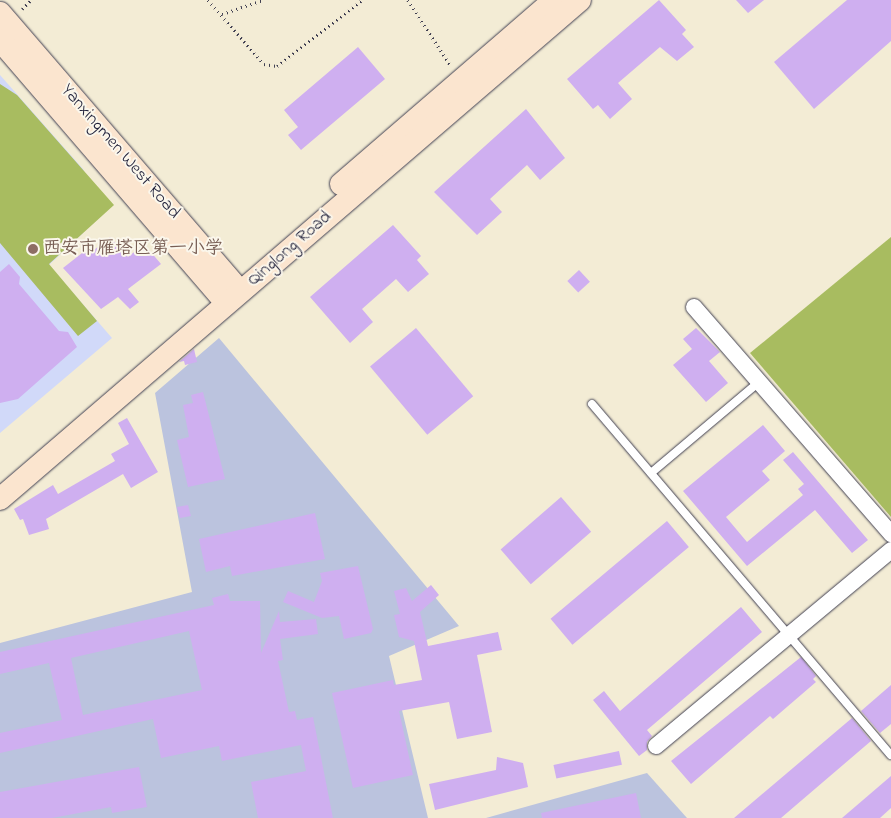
<!DOCTYPE html>
<html>
<head>
<meta charset="utf-8">
<style>
	body { margin:0 }
	#map { position:relative; width:891px; height:818px; overflow:hidden; background:#f3ecd5; font-family:"Indie Flower","LXGW WenKai TC",sans-serif }
	div>[style] { position:absolute }
	[style*='--x'] { left:calc(var(--x)*1px); top:calc(var(--y)*1px); width:calc(var(--w)*1px); rotate:calc(var(--a)*1deg) }
	.built>* { inset:0; background:#d1d9f9 }
	.industrial>* { inset:0; background:#bbc3de }
	.green>* { inset:0; background:#a8bc60 }
	.building>* { inset:0; background:#cfaff0; transform-origin:0 0 }
	.path>* { height:2.5px; margin-top:-1.25px; transform-origin:0; background:repeating-linear-gradient(90deg,#414052 0 1px,transparent 0 5px) }
	.roads { filter:drop-shadow(0 0 1px #414052) drop-shadow(0 0 1px #414052) }
	.lane>* { height:8px; margin:-4px; padding:0 4px; transform-origin:4px; border-radius:4px; background:#fff }
	.street>* { height:16px; margin:-8px; padding:0 8px; transform-origin:8px; border-radius:8px; background:#fff }
	.secondary>* { height:22px; margin:-11px; padding:0 11px; transform-origin:11px; border-radius:11px; background:#fbe5cf }
	.dots>* { width:14px; height:14px; translate:-50% -50%; box-sizing:border-box; border:2px solid #fbf7ec; border-radius:50% }
	span { translate:-50% -50%; white-space:nowrap; text-align:center; line-height:1.15; -webkit-text-stroke:4px #fbf7ec; paint-order:stroke }
	.street-label { font-size:18px; color:#22223b }
	.education-label { font-size:18px; color:#785e54 }
	.left { translate:0 -50%; text-align:left }
</style>
</head>
<body>
<div id="map">
	<div class="built">
		<div style="clip-path:polygon(0 75px,83px 169px,90px 184px,83px 233px,49px 265px,112px 338px,0 433px)"></div>
	</div>
	<div class="industrial">
		<div style="clip-path:polygon(219px 338px,459px 626px,389px 656px,428px 818px,0 818px,0 643px,192px 592px,155px 393px)"></div>
		<div style="clip-path:polygon(647px 773px,687px 818px,486px 818px)"></div>
	</div>
	<div class="green">
		<div style="clip-path:polygon(0 84px,17px 95px,114px 205px,49px 264px,97px 321px,78px 336px,0 243px)"></div>
		<div style="clip-path:polygon(891px 237px,891px 517px,750px 353px)"></div>
	</div>
	<div class="building">
		<div style="clip-path:polygon(659px 0,686px 30px,682px 34px,694px 47px,677px 61px,660px 47px,618px 83px,632px 99px,610px 119px,598px 105px,593px 109px,567px 79px)"></div>
		<div style="clip-path:polygon(736px 0,764px 0,748px 13px)"></div>
		<div style="clip-path:polygon(847px 0,891px 0,891px 41px,814px 109px,774px 62px)"></div>
		<div style="clip-path:polygon(358px 47px,385px 79px,301px 150px,288px 135px,298px 127px,284px 110px)"></div>
		<div style="clip-path:polygon(526px 109px,565px 158px,540px 180px,527px 165px,490px 199px,502px 212px,477px 235px,434px 192px)"></div>
		<div style="clip-path:polygon(393px 225px,421px 256px,417px 260px,429px 274px,408px 292px,396px 279px,362px 309px,373px 322px,350px 343px,310px 297px)"></div>
		<div style="clip-path:polygon(110px 237px,128px 257px,144px 244px,161px 264px,128px 289px,139px 302px,130px 309px,118px 297px,101px 309px,63px 268px,91px 246px,94px 250px)"></div>
		<div style="clip-path:polygon(9px 264px,20px 277px,19px 284px,59px 331px,68px 332px,77px 347px,18px 399px,0 403px,0 272px)"></div>
		<div style="left:579px;top:270px;width:16px;height:16px;rotate:47deg"></div>
		<div style="left:416px;top:328px;width:89px;height:60px;rotate:50deg"></div>
		<div style="clip-path:polygon(696px 328px,720px 352px,709px 361px,728px 383px,706px 402px,673px 365px,692px 349px,683px 339px)"></div>
		<div style="clip-path:polygon(194px 349px,197px 362px,185px 365px,184px 361px,179px 362px)"></div>
		<div style="clip-path:polygon(203px 392px,225px 479px,188px 487px,177px 440px,189px 437px,183px 405px,193px 403px,191px 395px)"></div>
		<div style="clip-path:polygon(127px 418px,158px 472px,131px 488px,123px 474px,46px 519px,49px 529px,29px 535px,23px 519px,20px 520px,14px 509px,53px 485px,58px 494px,115px 461px,111px 454px,129px 444px,118px 423px)"></div>
		<div style="clip-path:polygon(763px 425px,785px 451px,762px 471px,770px 480px,726px 517px,747px 542px,803px 495px,798px 489px,804px 484px,783px 460px,793px 452px,868px 540px,852px 553px,815px 510px,747px 566px,683px 491px)"></div>
		<div style="left:561px;top:497px;width:46px;height:80px;rotate:49deg"></div>
		<div style="clip-path:polygon(188px 505px,191px 516px,180px 518px,177px 507px)"></div>
		<div style="clip-path:polygon(315px 513px,325px 559px,232px 576px,230px 566px,206px 572px,199px 539px)"></div>
		<div style="left:667px;top:521px;width:34px;height:152px;rotate:50deg"></div>
		<div style="clip-path:polygon(358px 566px,373px 629px,371px 633px,344px 639px,339px 616px,322px 618px,283px 602px,288px 591px,314px 602px,322px 581px,320px 573px)"></div>
		<div style="clip-path:polygon(431px 585px,439px 595px,420px 612px,428px 646px,498px 632px,502px 650px,477px 655px,492px 732px,457px 739px,449px 702px,399px 711px,413px 775px,353px 788px,332px 693px,393px 680px,394px 685px,422px 680px,414px 641px,399px 637px,394px 615px,400px 614px,394px 591px,406px 588px,412px 601px)"></div>
		<div style="clip-path:polygon(evenodd,228px 594px,230px 601px,260px 601px,261px 653px,279px 611px,280px 622px,316px 619px,318px 634px,280px 639px,283px 660px,278px 661px,289px 712px,295px 711px,297px 720px,313px 717px,333px 818px,258px 818px,251px 782px,306px 771px,301px 745px,222px 761px,219px 746px,161px 758px,153px 719px,0 753px,0 733px,62px 720px,49px 663px,0 674px,0 652px,214px 605px,212px 598px,228px 594px,189px 631px,202px 690px,83px 715px,71px 658px,189px 631px)"></div>
		<div style="clip-path:polygon(741px 607px,762px 632px,647px 730px,652px 736px,647px 742px,647px 750px,639px 756px,593px 700px,604px 691px,620px 711px)"></div>
		<div style="clip-path:polygon(801px 657px,816px 676px,813px 679px,816px 682px,773px 719px,770px 716px,691px 784px,671px 761px)"></div>
		<div style="clip-path:polygon(891px 685px,891px 724px,880px 733px,861px 711px)"></div>
		<div style="clip-path:polygon(852px 718px,871px 741px,795px 806px,781px 818px,734px 818px)"></div>
		<div style="left:619px;top:751px;width:14px;height:67px;rotate:78deg"></div>
		<div style="clip-path:polygon(497px 757px,523px 763px,528px 787px,435px 810px,429px 784px,496px 770px)"></div>
		<div style="clip-path:polygon(139px 767px,147px 807px,112px 813px,111px 807px,52px 818px,0 818px,0 792px)"></div>
		<div style="clip-path:polygon(891px 776px,891px 808px,880px 818px,842px 818px)"></div>
		<div style="clip-path:polygon(636px 793px,641px 818px,542px 818px,541px 813px)"></div>
	</div>
	<div class="path">
		<div style="--x:208;--y:0;--w:85;--a:48.8"></div>
		<div style="--x:264;--y:64;--w:13;--a:9"></div>
		<div style="--x:277;--y:66;--w:108;--a:-37.8"></div>
		<div style="--x:408;--y:0;--w:79;--a:56.9"></div>
		<div style="--x:22;--y:9;--w:13;--a:-45"></div>
		<div style="--x:222;--y:14;--w:43;--a:-18.9"></div>
	</div>
	<div class="roads">
		<div class="lane">
			<div style="--x:592;--y:404;--w:461;--a:49.6"></div>
			<div style="--x:651;--y:473;--w:141;--a:-40.1"></div>
		</div>
		<div class="street">
			<div style="--x:694;--y:307;--w:301;--a:49"></div>
			<div style="--x:656;--y:746;--w:306;--a:-39.8"></div>
		</div>
		<div class="secondary">
			<div style="--x:0;--y:13;--w:367;--a:49.2"></div>
			<div style="--x:0;--y:40;--w:347;--a:49.3"></div>
			<div style="--x:341;--y:184;--w:281;--a:-40.8"></div>
			<div style="--x:0;--y:499;--w:765;--a:-40.71"></div>
		</div>
	</div>
	<div class="dots">
		<div style="left:33px;top:249px;background:#8d6e63"></div>
	</div>
	<div class="street-label">
		<span style="left:120px;top:152px;rotate:49deg">Yanxingmen West Road</span>
		<span style="left:290px;top:249px;rotate:-41deg">Qinglong Road</span>
	</div>
	<div class="education-label">
		<span class="left" style="left:43px;top:249px">西安市雁塔区第一小学</span>
	</div>
</div>
</body>
</html>
